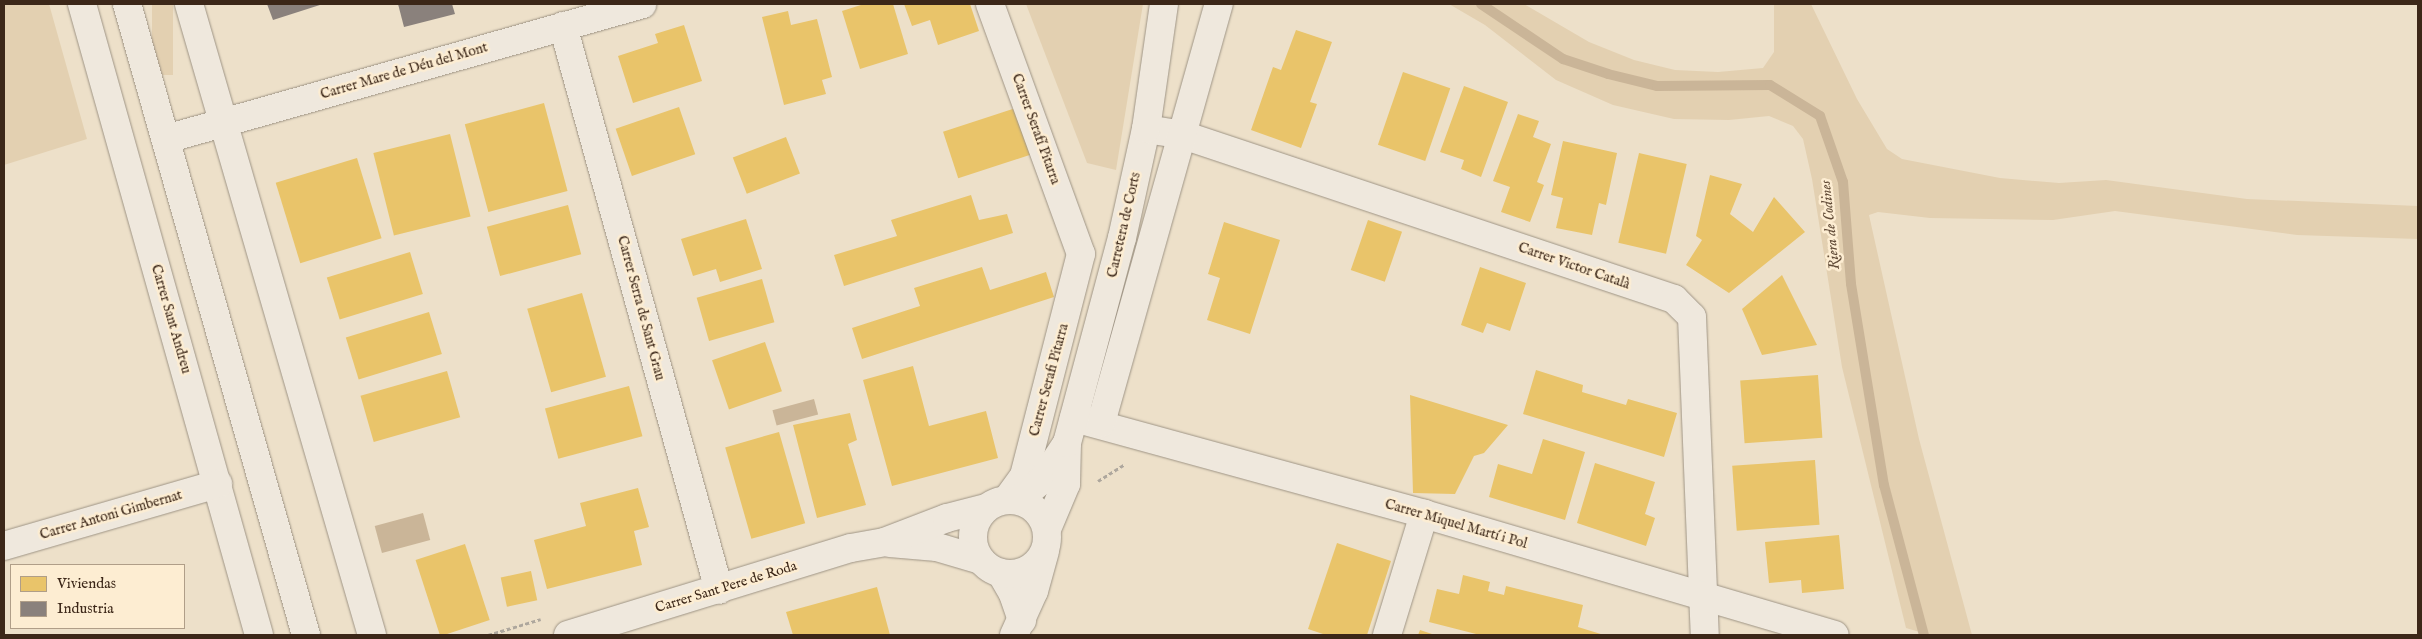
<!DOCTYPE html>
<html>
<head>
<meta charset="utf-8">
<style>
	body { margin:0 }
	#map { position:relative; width:2422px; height:639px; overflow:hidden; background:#ede0c9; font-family:"IM FELL English",serif }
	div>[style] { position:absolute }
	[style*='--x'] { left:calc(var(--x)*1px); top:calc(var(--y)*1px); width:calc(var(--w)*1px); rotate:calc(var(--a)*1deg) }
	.green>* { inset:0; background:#e3d0b1; transform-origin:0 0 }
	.water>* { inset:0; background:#cab598; transform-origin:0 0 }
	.homes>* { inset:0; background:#e9c46a; transform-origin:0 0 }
	.industry>* { inset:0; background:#8a817c }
	.stream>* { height:10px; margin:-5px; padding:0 5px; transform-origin:5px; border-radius:5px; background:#cab598 }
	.path>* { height:3px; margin-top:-1.5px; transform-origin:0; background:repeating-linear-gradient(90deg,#aea79d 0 4px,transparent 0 6.5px) }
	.roads { filter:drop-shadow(0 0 1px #9e9485) drop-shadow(0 0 1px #9e9485) }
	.street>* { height:28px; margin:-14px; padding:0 14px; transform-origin:14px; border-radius:14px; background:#efe8dd }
	.secondary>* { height:28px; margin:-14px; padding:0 14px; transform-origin:14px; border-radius:14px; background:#efe8dd }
	.secondary>.ring { margin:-14px; padding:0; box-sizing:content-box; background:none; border:28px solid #efe8dd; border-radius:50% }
	span { translate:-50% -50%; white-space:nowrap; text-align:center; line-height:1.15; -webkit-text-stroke:5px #fdedd2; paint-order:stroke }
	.street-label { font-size:14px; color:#3c2718 }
	.water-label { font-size:15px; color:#624c38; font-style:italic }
	.frame { position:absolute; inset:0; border:5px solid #3c2718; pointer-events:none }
	.legend { position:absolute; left:10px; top:564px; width:175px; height:65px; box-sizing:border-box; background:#fdedd2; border:1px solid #b09e88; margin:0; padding:6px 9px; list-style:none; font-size:15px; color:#3c2718 }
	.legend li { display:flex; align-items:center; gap:10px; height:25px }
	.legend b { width:25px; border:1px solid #b09e88 }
</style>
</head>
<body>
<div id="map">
	<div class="green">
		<div style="clip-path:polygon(4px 4px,49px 4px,87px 139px,4px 165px)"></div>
		<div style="left:152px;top:4px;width:21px;height:71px"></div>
		<div style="clip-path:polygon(1026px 4px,1143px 4px,1116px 170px,1087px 163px)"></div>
		<div style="clip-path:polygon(1449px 4px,1524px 4px,1589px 42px,1634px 60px,1675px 70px,1718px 72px,1763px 68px,1774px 52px,1774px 4px,1811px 4px,1857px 99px,1887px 149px,1902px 159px,2000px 178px,2059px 183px,2106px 180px,2247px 199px,2418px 206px,2418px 239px,2297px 235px,2115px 211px,2053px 220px,1930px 218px,1878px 212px,1869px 215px,1919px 439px,1972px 635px,1930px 635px,1906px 628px,1842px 367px,1812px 179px,1803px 139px,1793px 126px,1769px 116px,1729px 120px,1674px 119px,1613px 105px,1556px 80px,1485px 25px)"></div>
	</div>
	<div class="water">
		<div style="left:814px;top:399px;width:16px;height:43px;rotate:75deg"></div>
		<div style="left:423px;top:513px;width:28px;height:50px;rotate:75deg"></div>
	</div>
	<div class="homes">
		<div style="clip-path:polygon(864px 4px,893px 4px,908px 54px,860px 69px,842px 11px)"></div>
		<div style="clip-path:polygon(904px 4px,970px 4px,979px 31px,938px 45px,930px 20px,912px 26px)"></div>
		<div style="clip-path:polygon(788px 11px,791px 25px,817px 19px,832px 77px,822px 80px,826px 94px,784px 105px,762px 17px)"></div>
		<div style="clip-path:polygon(684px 25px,702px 81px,633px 103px,618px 56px,658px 43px,655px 34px)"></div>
		<div style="clip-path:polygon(1296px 30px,1332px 42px,1310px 102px,1317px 104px,1301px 148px,1251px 130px,1273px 67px,1281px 70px)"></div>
		<div style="left:1403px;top:72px;width:50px;height:77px;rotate:19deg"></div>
		<div style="clip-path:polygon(1464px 86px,1508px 102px,1481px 177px,1461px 169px,1464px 160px,1440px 152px)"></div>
		<div style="left:544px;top:103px;width:91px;height:82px;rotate:75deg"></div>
		<div style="left:1022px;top:106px;width:49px;height:83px;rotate:72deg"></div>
		<div style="left:679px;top:107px;width:50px;height:67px;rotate:71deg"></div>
		<div style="clip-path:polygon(1518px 114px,1539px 121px,1533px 137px,1551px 144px,1537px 182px,1544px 185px,1530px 222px,1501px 212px,1510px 187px,1493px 181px)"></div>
		<div style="left:450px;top:134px;width:85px;height:79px;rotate:76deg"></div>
		<div style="left:786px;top:137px;width:39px;height:57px;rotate:69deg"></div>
		<div style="clip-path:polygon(1563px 141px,1617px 153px,1606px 205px,1599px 203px,1592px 235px,1556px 228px,1563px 198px,1551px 195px)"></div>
		<div style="left:1639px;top:153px;width:49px;height:92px;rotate:13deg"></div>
		<div style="left:357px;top:158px;width:84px;height:85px;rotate:73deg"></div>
		<div style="clip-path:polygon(1710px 175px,1742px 184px,1730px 214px,1753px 232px,1774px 197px,1805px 232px,1729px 293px,1686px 265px,1702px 240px,1696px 236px)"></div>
		<div style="clip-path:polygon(971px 195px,979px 220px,1007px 214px,1013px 233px,844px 286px,834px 255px,897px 236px,891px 220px)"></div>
		<div style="left:568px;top:205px;width:51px;height:84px;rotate:75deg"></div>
		<div style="clip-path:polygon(746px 219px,762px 269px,720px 282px,716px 269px,693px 276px,681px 239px)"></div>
		<div style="left:1368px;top:220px;width:36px;height:53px;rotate:19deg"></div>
		<div style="clip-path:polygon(1224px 222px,1280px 240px,1250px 334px,1207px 320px,1220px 278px,1208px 274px)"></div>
		<div style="left:410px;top:252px;width:44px;height:87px;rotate:73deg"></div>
		<div style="clip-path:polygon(982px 267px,990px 290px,1046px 272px,1054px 297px,862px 359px,852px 328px,920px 306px,914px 288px)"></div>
		<div style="clip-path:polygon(1480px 267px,1526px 283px,1510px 331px,1487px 323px,1483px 333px,1461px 325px)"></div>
		<div style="clip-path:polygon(1782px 275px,1817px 345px,1762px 355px,1742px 309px)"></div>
		<div style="left:762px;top:279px;width:45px;height:68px;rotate:74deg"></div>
		<div style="left:582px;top:293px;width:87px;height:57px;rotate:74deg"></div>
		<div style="left:429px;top:312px;width:44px;height:87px;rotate:73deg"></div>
		<div style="left:765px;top:342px;width:52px;height:56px;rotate:71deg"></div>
		<div style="clip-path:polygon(913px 366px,929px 426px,986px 411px,998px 458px,892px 486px,863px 380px)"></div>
		<div style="clip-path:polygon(1536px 370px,1583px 385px,1582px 392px,1626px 405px,1628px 399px,1677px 413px,1664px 457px,1523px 414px)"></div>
		<div style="left:447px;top:371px;width:48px;height:90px;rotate:74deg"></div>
		<div style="left:1818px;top:375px;width:63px;height:78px;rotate:86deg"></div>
		<div style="left:629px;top:386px;width:52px;height:87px;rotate:75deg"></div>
		<div style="clip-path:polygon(1410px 395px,1508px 425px,1484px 453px,1474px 456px,1455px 494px,1413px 493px)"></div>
		<div style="clip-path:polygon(850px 413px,857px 440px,848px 444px,866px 505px,817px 518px,793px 425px)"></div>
		<div style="left:779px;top:432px;width:95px;height:56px;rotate:74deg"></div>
		<div style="clip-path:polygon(1543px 439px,1585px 452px,1565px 520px,1489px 497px,1498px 464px,1532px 474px)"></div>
		<div style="left:1815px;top:460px;width:65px;height:83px;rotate:86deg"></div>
		<div style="clip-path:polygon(1595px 463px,1655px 482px,1645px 514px,1655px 518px,1646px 546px,1577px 523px)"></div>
		<div style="clip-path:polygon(638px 488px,649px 527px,634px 531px,642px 565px,547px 589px,534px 540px,586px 526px,580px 503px)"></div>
		<div style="clip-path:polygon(1839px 535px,1844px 589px,1802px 593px,1801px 580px,1769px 583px,1765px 542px)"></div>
		<div style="clip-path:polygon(1337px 543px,1391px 561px,1367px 635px,1326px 635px,1308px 629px)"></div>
		<div style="left:465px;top:544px;width:80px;height:52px;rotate:72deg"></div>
		<div style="left:531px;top:571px;width:30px;height:31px;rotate:78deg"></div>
		<div style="clip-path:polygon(1463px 575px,1490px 582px,1488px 591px,1504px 595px,1506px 586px,1583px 605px,1578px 627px,1604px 635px,1480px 635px,1429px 622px,1437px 589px,1459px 594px)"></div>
		<div style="clip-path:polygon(877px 587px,890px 635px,793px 635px,786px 612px)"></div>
		<div style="clip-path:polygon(1420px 630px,1435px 635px,1418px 635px)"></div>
	</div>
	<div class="industry">
		<div style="clip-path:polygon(267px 4px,323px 4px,273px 20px)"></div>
		<div style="clip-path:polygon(398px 4px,452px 4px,455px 14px,404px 27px)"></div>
	</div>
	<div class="stream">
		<div style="--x:1481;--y:4;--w:99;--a:33.9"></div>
		<div style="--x:1563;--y:59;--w:47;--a:18.4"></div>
		<div style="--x:1608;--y:74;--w:50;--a:13.8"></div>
		<div style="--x:1657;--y:86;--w:113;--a:-0.5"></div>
		<div style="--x:1770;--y:85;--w:59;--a:31.8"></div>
		<div style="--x:1820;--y:116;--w:70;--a:70.8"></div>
		<div style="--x:1843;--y:182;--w:102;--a:85.5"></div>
		<div style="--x:1851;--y:284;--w:204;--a:80.7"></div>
		<div style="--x:1884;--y:485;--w:155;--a:75.1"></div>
	</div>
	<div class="path">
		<div style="--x:1098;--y:481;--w:31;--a:-32"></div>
		<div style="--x:488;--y:635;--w:55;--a:-16.8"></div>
	</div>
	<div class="roads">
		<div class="street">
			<div style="--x:82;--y:4;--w:655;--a:74.33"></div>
			<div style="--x:189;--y:4;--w:657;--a:73.83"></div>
			<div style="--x:990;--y:4;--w:266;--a:70"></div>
			<div style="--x:1081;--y:254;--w:229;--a:104.4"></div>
			<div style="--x:1024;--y:476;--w:29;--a:126"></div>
			<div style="--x:563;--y:26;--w:585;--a:74.54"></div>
			<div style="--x:1146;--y:129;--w:37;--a:9"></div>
			<div style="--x:1183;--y:135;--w:518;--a:18.47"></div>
			<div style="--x:1674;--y:299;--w:25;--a:45"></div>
			<div style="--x:1692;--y:317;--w:318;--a:87.7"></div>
			<div style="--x:166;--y:139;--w:495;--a:-15.8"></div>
			<div style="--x:1074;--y:418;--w:363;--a:15.3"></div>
			<div style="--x:1424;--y:514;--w:428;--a:16.4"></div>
			<div style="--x:1101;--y:423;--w:435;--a:-74.3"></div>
			<div style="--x:4;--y:546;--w:223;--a:-16.2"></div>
			<div style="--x:1001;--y:573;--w:24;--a:60"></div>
			<div style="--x:1013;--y:594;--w:28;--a:71"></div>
			<div style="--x:1014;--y:635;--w:48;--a:-65.6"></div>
			<div style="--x:1034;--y:591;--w:41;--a:-74.6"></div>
			<div style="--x:1387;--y:635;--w:127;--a:-73"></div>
		</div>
		<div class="secondary">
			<div style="--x:127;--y:4;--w:656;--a:74.16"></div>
			<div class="ring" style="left:973px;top:500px;width:46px;height:46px"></div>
			<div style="--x:1018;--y:500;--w:33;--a:-40"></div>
			<div style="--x:1043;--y:479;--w:43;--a:-56.3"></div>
			<div style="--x:1047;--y:529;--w:49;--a:-67.1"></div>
			<div style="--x:1066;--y:484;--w:41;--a:-88.6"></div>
			<div style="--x:1067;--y:443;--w:212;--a:-75"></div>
			<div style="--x:1122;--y:238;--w:112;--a:-77.6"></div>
			<div style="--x:1146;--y:129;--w:126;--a:-81.8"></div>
			<div style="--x:890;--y:543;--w:47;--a:4.9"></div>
			<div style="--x:937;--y:547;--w:46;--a:16.5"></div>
			<div style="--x:568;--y:635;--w:296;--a:-17.1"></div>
			<div style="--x:851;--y:548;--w:34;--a:-10"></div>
			<div style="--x:884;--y:542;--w:67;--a:-20.9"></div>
			<div style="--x:947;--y:518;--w:40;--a:-14.4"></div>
		</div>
	</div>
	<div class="street-label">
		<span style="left:404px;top:71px;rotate:-16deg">Carrer Mare de Déu del Mont</span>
		<span style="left:1036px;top:129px;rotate:70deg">Carrer Serafí Pitarra</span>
		<span style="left:1124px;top:225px;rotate:-77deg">Carretera de Corts</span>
		<span style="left:1574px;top:266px;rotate:19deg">Carrer Victor Català</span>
		<span style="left:641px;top:308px;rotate:75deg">Carrer Serra de Sant Grau</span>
		<span style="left:171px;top:319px;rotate:74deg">Carrer Sant Andreu</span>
		<span style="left:1049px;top:380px;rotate:-75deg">Carrer Serafi Pitarra</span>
		<span style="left:111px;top:515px;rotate:-16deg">Carrer Antoni Gimbernat</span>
		<span style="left:1456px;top:524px;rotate:16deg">Carrer Miquel Martí i Pol</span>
		<span style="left:726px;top:587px;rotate:-17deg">Carrer Sant Pere de Roda</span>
	</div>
	<div class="water-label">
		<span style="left:1830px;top:225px;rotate:-96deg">Riera de Codines</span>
	</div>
	<div class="frame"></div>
	<ul class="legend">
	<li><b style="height:14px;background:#e9c46a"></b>Viviendas</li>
	<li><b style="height:14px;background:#8a817c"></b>Industria</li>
	</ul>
</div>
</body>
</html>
